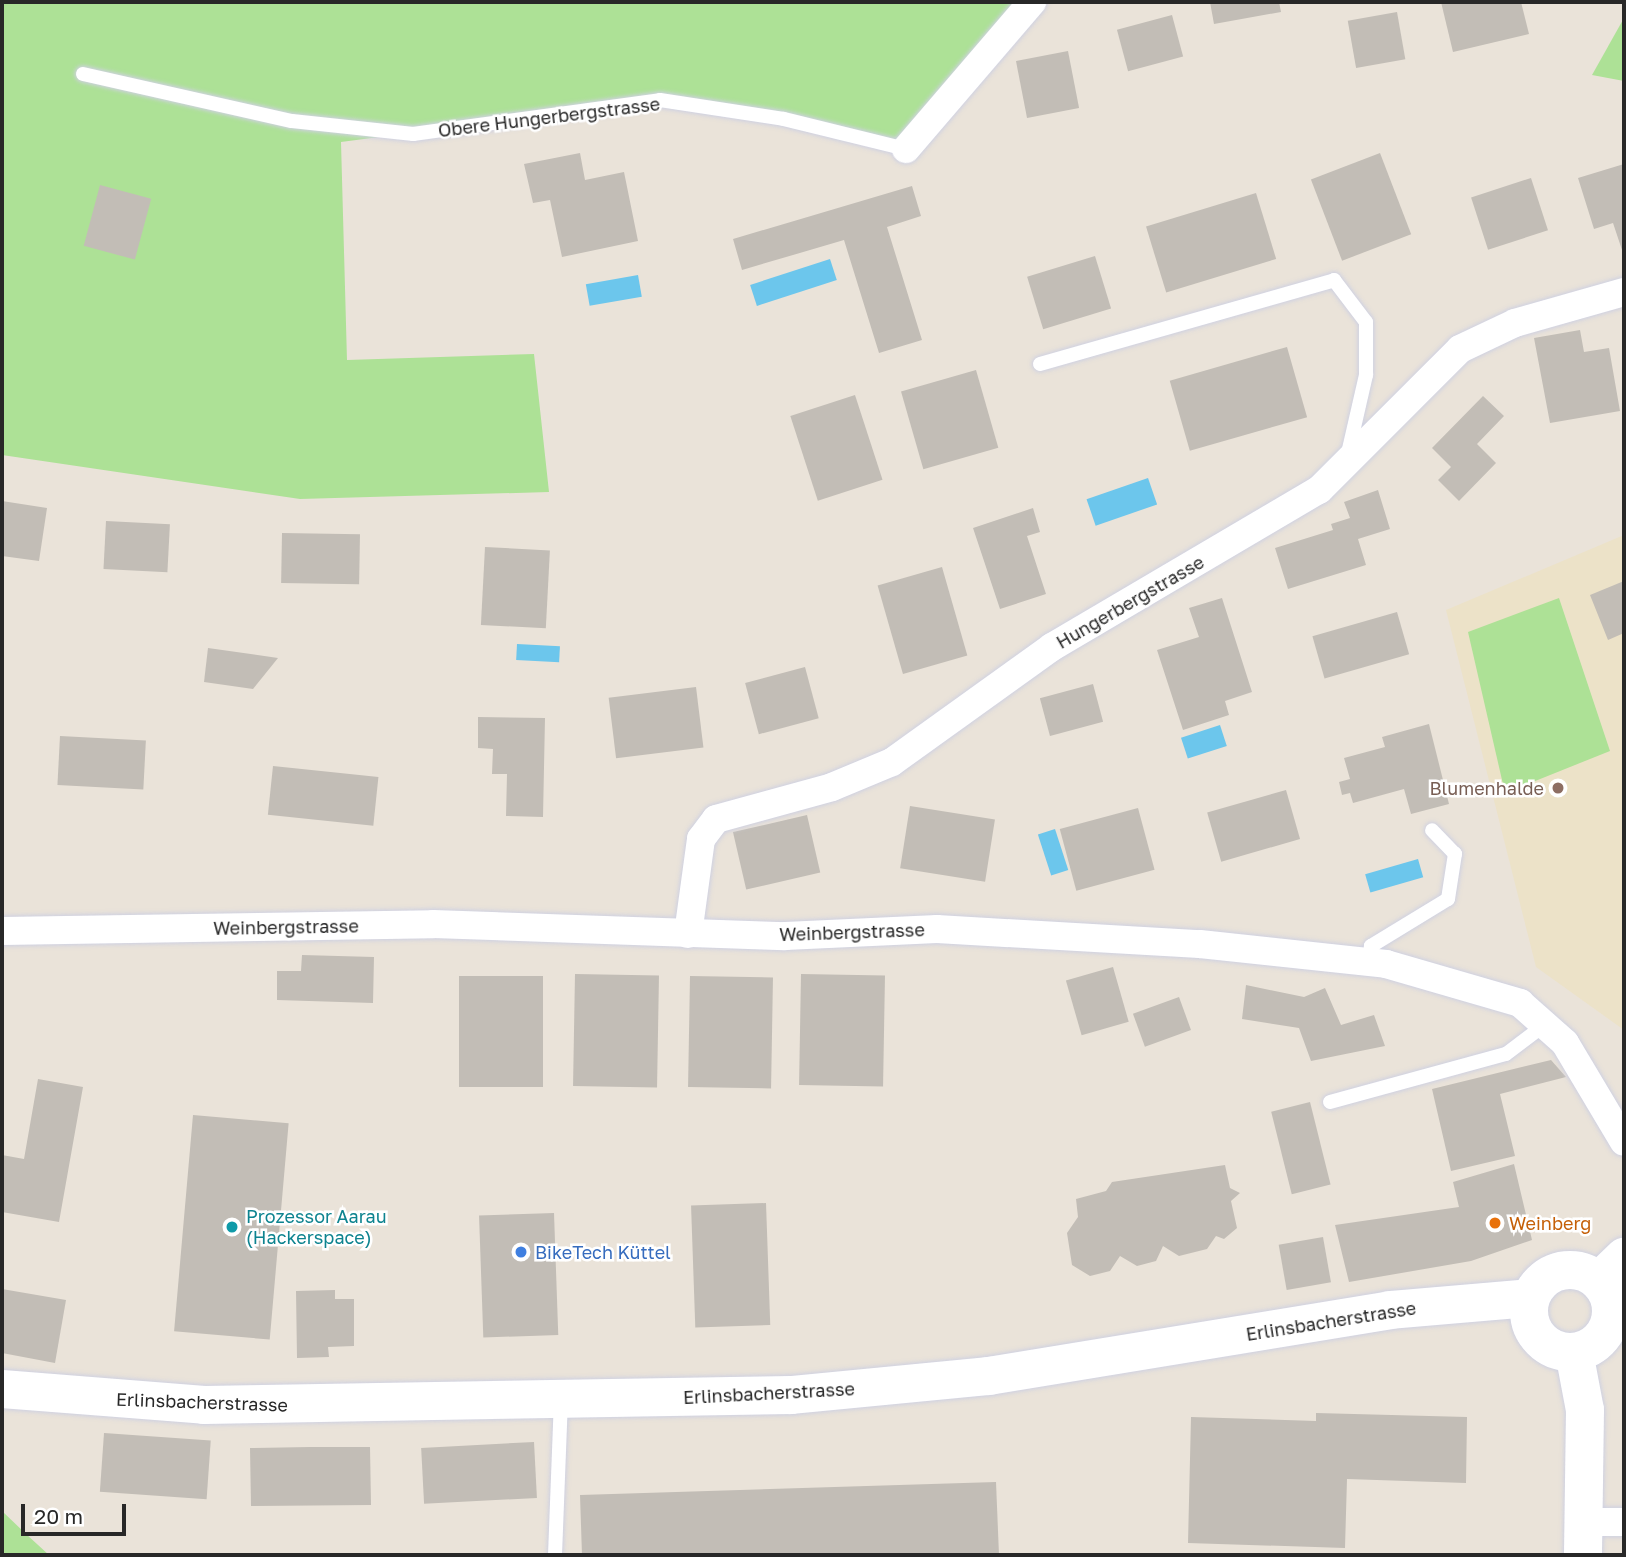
<!DOCTYPE html>
<html>
<head>
<meta charset="utf-8">
<style>
	body { margin:0 }
	#map { position:relative; width:1626px; height:1557px; overflow:hidden; background:#eae3d9; font-family:"Golos Text",sans-serif }
	div>[style] { position:absolute }
	[style*='--x'] { left:calc(var(--x)*1px); top:calc(var(--y)*1px); width:calc(var(--w)*1px); rotate:calc(var(--a)*1deg) }
	.education>* { inset:0; background:#ece2c8 }
	.green>* { inset:0; background:#ade196 }
	.water>* { inset:0; background:#6cc6ec; transform-origin:0 0 }
	.building>* { inset:0; background:#c2bdb6; transform-origin:0 0 }
	.roads { filter:drop-shadow(0 0 2px #cfd1e1) drop-shadow(0 0 2px #cfd1e1) }
	.lane>* { height:14px; margin:-7px; padding:0 7px; transform-origin:7px; border-radius:7px; background:#fff }
	.street>* { height:28px; margin:-14px; padding:0 14px; transform-origin:14px; border-radius:14px; background:#fff }
	.secondary>* { height:38px; margin:-19px; padding:0 19px; transform-origin:19px; border-radius:19px; background:#fff }
	.secondary>.ring { margin:-19px; padding:0; box-sizing:content-box; background:none; border:38px solid #fff; border-radius:50% }
	.dots>* { width:19px; height:19px; translate:-50% -50%; box-sizing:border-box; border:4px solid #fff; border-radius:50% }
	span { translate:-50% -50%; white-space:nowrap; text-align:center; line-height:1.15; -webkit-text-stroke:5px #fff; paint-order:stroke }
	.street-label { font-size:18px; color:#282828 }
	.education-label { font-size:18px; color:#785e54 }
	.right { translate:-100% -50%; text-align:right }
	.culture-label { font-size:18px; color:#0d838f }
	.left { translate:0 -50%; text-align:left }
	.food-label { font-size:18px; color:#c56008 }
	.shop-label { font-size:18px; color:#366cbe }
	.frame { position:absolute; inset:0; border:4px solid #282828; pointer-events:none }
	.scale { position:absolute; left:21px; top:1504px; width:105px; height:32px; box-sizing:border-box; border:4px solid #282828; border-top:0; padding-left:9px; font-size:21px; line-height:24px; white-space:nowrap; color:#282828; -webkit-text-stroke:5px #fff; paint-order:stroke }
</style>
</head>
<body>
<div id="map">
	<div class="education">
		<div style="clip-path:polygon(1624px 535px,1624px 1030px,1536px 967px,1446px 610px)"></div>
	</div>
	<div class="green">
		<div style="clip-path:polygon(2px 2px,1032px 2px,906px 149px,660px 100px,341px 142px,347px 360px,534px 354px,549px 492px,300px 499px,2px 455px)"></div>
		<div style="clip-path:polygon(1624px 18px,1624px 81px,1592px 75px)"></div>
		<div style="clip-path:polygon(1559px 598px,1610px 751px,1505px 793px,1468px 632px)"></div>
		<div style="clip-path:polygon(2px 1511px,26px 1534px,49px 1555px,2px 1555px)"></div>
	</div>
	<div class="water">
		<div style="left:830px;top:259px;width:22px;height:84px;rotate:72deg"></div>
		<div style="left:638px;top:275px;width:22px;height:53px;rotate:80deg"></div>
		<div style="left:1148px;top:478px;width:28px;height:65px;rotate:71deg"></div>
		<div style="left:517px;top:644px;width:43px;height:16px;rotate:3deg"></div>
		<div style="left:1220px;top:725px;width:22px;height:41px;rotate:72deg"></div>
		<div style="left:1055px;top:829px;width:43px;height:18px;rotate:72deg"></div>
		<div style="left:1418px;top:859px;width:19px;height:55px;rotate:74deg"></div>
	</div>
	<div class="building">
		<div style="clip-path:polygon(1210px 2px,1279px 2px,1281px 12px,1214px 24px)"></div>
		<div style="clip-path:polygon(1441px 2px,1521px 2px,1529px 34px,1453px 52px)"></div>
		<div style="left:1397px;top:12px;width:48px;height:50px;rotate:80deg"></div>
		<div style="left:1172px;top:15px;width:43px;height:57px;rotate:75deg"></div>
		<div style="left:1068px;top:51px;width:58px;height:53px;rotate:79deg"></div>
		<div style="clip-path:polygon(580px 153px,585px 180px,624px 172px,638px 241px,562px 257px,550px 200px,533px 203px,524px 164px)"></div>
		<div style="left:1380px;top:153px;width:87px;height:74px;rotate:69deg"></div>
		<div style="clip-path:polygon(1624px 164px,1624px 249px,1622px 250px,1613px 223px,1594px 229px,1578px 178px)"></div>
		<div style="left:1531px;top:178px;width:55px;height:63px;rotate:72deg"></div>
		<div style="left:100px;top:185px;width:53px;height:63px;rotate:15deg"></div>
		<div style="clip-path:polygon(912px 186px,921px 216px,887px 227px,922px 340px,879px 353px,844px 240px,742px 270px,733px 239px)"></div>
		<div style="left:1256px;top:193px;width:69px;height:115px;rotate:73deg"></div>
		<div style="left:1095px;top:256px;width:55px;height:71px;rotate:73deg"></div>
		<div style="clip-path:polygon(1580px 330px,1584px 352px,1609px 348px,1620px 411px,1550px 423px,1534px 338px)"></div>
		<div style="left:1287px;top:347px;width:73px;height:122px;rotate:74deg"></div>
		<div style="left:976px;top:370px;width:81px;height:78px;rotate:74deg"></div>
		<div style="left:855px;top:395px;width:89px;height:68px;rotate:72deg"></div>
		<div style="clip-path:polygon(1483px 396px,1504px 416px,1477px 444px,1496px 463px,1459px 501px,1438px 480px,1451px 467px,1432px 448px)"></div>
		<div style="clip-path:polygon(1378px 490px,1390px 529px,1358px 539px,1366px 565px,1288px 589px,1275px 548px,1333px 530px,1331px 524px,1350px 518px,1344px 502px)"></div>
		<div style="clip-path:polygon(2px 501px,47px 508px,39px 561px,2px 556px)"></div>
		<div style="clip-path:polygon(1033px 508px,1040px 532px,1027px 536px,1046px 594px,1000px 609px,973px 528px)"></div>
		<div style="left:106px;top:521px;width:64px;height:48px;rotate:3deg"></div>
		<div style="left:282px;top:533px;width:78px;height:50px;rotate:1deg"></div>
		<div style="left:485px;top:547px;width:65px;height:78px;rotate:3deg"></div>
		<div style="left:942px;top:567px;width:92px;height:67px;rotate:74deg"></div>
		<div style="clip-path:polygon(1624px 581px,1624px 633px,1608px 640px,1590px 595px)"></div>
		<div style="clip-path:polygon(1222px 598px,1252px 692px,1225px 701px,1229px 715px,1183px 730px,1157px 650px,1199px 637px,1189px 608px)"></div>
		<div style="left:1397px;top:612px;width:44px;height:88px;rotate:74deg"></div>
		<div style="clip-path:polygon(208px 648px,278px 658px,253px 689px,204px 682px)"></div>
		<div style="left:805px;top:667px;width:53px;height:62px;rotate:75deg"></div>
		<div style="left:1093px;top:684px;width:39px;height:55px;rotate:75deg"></div>
		<div style="left:696px;top:687px;width:61px;height:88px;rotate:83deg"></div>
		<div style="clip-path:polygon(478px 717px,545px 718px,543px 817px,506px 816px,507px 774px,492px 774px,493px 749px,478px 748px)"></div>
		<div style="clip-path:polygon(1429px 724px,1449px 804px,1411px 814px,1404px 789px,1353px 803px,1350px 793px,1342px 795px,1339px 782px,1350px 779px,1344px 758px,1385px 747px,1382px 737px)"></div>
		<div style="left:60px;top:736px;width:86px;height:49px;rotate:3deg"></div>
		<div style="left:273px;top:766px;width:106px;height:49px;rotate:6deg"></div>
		<div style="left:1286px;top:790px;width:51px;height:82px;rotate:74deg"></div>
		<div style="left:910px;top:806px;width:86px;height:63px;rotate:9deg"></div>
		<div style="left:1138px;top:808px;width:64px;height:81px;rotate:75deg"></div>
		<div style="left:807px;top:815px;width:59px;height:76px;rotate:77deg"></div>
		<div style="clip-path:polygon(302px 955px,374px 957px,373px 1003px,277px 1000px,277px 971px,301px 971px)"></div>
		<div style="left:1113px;top:967px;width:57px;height:49px;rotate:74deg"></div>
		<div style="left:575px;top:974px;width:84px;height:112px;rotate:1deg"></div>
		<div style="left:801px;top:974px;width:84px;height:111px;rotate:1deg"></div>
		<div style="left:459px;top:976px;width:84px;height:111px"></div>
		<div style="left:690px;top:976px;width:83px;height:111px;rotate:1deg"></div>
		<div style="clip-path:polygon(1246px 985px,1304px 997px,1325px 988px,1341px 1025px,1374px 1015px,1385px 1046px,1311px 1061px,1299px 1028px,1242px 1019px)"></div>
		<div style="left:1179px;top:997px;width:35px;height:49px;rotate:70deg"></div>
		<div style="clip-path:polygon(1551px 1060px,1566px 1077px,1500px 1094px,1515px 1156px,1451px 1171px,1432px 1089px)"></div>
		<div style="clip-path:polygon(38px 1079px,83px 1087px,59px 1222px,2px 1212px,2px 1155px,24px 1159px)"></div>
		<div style="left:1310px;top:1102px;width:85px;height:40px;rotate:76deg"></div>
		<div style="left:193px;top:1115px;width:96px;height:217px;rotate:5deg"></div>
		<div style="clip-path:polygon(1514px 1164px,1532px 1240px,1471px 1261px,1349px 1282px,1335px 1225px,1459px 1207px,1453px 1182px)"></div>
		<div style="clip-path:polygon(1225px 1165px,1230px 1188px,1240px 1193px,1231px 1201px,1237px 1228px,1224px 1239px,1216px 1236px,1207px 1249px,1179px 1256px,1163px 1246px,1156px 1261px,1137px 1266px,1120px 1256px,1110px 1271px,1090px 1276px,1072px 1265px,1067px 1233px,1078px 1217px,1076px 1199px,1106px 1191px,1112px 1182px)"></div>
		<div style="left:766px;top:1203px;width:122px;height:75px;rotate:88deg"></div>
		<div style="left:554px;top:1213px;width:122px;height:75px;rotate:88deg"></div>
		<div style="left:1323px;top:1237px;width:46px;height:45px;rotate:80deg"></div>
		<div style="clip-path:polygon(2px 1289px,66px 1300px,55px 1363px,2px 1353px)"></div>
		<div style="clip-path:polygon(335px 1290px,335px 1299px,354px 1299px,354px 1346px,328px 1347px,329px 1357px,297px 1358px,296px 1291px)"></div>
		<div style="clip-path:polygon(1316px 1413px,1467px 1417px,1466px 1483px,1347px 1479px,1345px 1548px,1188px 1543px,1191px 1417px,1316px 1421px)"></div>
		<div style="left:104px;top:1433px;width:107px;height:59px;rotate:4deg"></div>
		<div style="left:534px;top:1442px;width:56px;height:113px;rotate:87deg"></div>
		<div style="clip-path:polygon(310px 1447px,370px 1447px,371px 1505px,251px 1506px,250px 1448px)"></div>
		<div style="clip-path:polygon(996px 1482px,999px 1555px,582px 1555px,580px 1495px)"></div>
	</div>
	<div class="roads">
		<div class="lane">
			<div style="--x:83;--y:74;--w:214;--a:12.7"></div>
			<div style="--x:292;--y:121;--w:122;--a:6.1"></div>
			<div style="--x:413;--y:134;--w:249;--a:-7.8"></div>
			<div style="--x:660;--y:100;--w:125;--a:8.7"></div>
			<div style="--x:784;--y:119;--w:126;--a:13.8"></div>
			<div style="--x:1040;--y:364;--w:306;--a:-15.9"></div>
			<div style="--x:1334;--y:280;--w:53;--a:52.7"></div>
			<div style="--x:1366;--y:322;--w:53;--a:90"></div>
			<div style="--x:1366;--y:375;--w:85;--a:102.9"></div>
			<div style="--x:1369;--y:962;--w:16;--a:-83"></div>
			<div style="--x:1371;--y:946;--w:90;--a:-31.4"></div>
			<div style="--x:1448;--y:899;--w:46;--a:-81.2"></div>
			<div style="--x:1455;--y:854;--w:33;--a:-134"></div>
			<div style="--x:1330;--y:1102;--w:182;--a:-15.3"></div>
			<div style="--x:1506;--y:1054;--w:46;--a:-37.1"></div>
			<div style="--x:555;--y:1555;--w:154;--a:-87.8"></div>
		</div>
		<div class="street">
			<div style="--x:906;--y:149;--w:194;--a:-49.4"></div>
			<div style="--x:2;--y:931;--w:431;--a:-0.9"></div>
			<div style="--x:433;--y:924;--w:352;--a:2"></div>
			<div style="--x:785;--y:936;--w:152;--a:-2.6"></div>
			<div style="--x:937;--y:929;--w:263;--a:3.3"></div>
			<div style="--x:1200;--y:944;--w:187;--a:6.1"></div>
			<div style="--x:1386;--y:964;--w:140;--a:16.2"></div>
			<div style="--x:1520;--y:1003;--w:60;--a:41.6"></div>
			<div style="--x:1565;--y:1043;--w:115;--a:59.2"></div>
			<div style="--x:688;--y:934;--w:96;--a:-82.2"></div>
			<div style="--x:701;--y:839;--w:25;--a:-53"></div>
			<div style="--x:716;--y:819;--w:120;--a:-15.4"></div>
			<div style="--x:832;--y:787;--w:65;--a:-22.6"></div>
			<div style="--x:892;--y:762;--w:197;--a:-35.7"></div>
			<div style="--x:1052;--y:647;--w:310;--a:-30.5"></div>
			<div style="--x:1319;--y:490;--w:199;--a:-45"></div>
			<div style="--x:1460;--y:349;--w:61;--a:-25.3"></div>
			<div style="--x:1515;--y:323;--w:113;--a:-15.9"></div>
			<div style="--x:1584;--y:1522;--w:40;--a:0"></div>
		</div>
		<div class="secondary">
			<div class="ring" style="left:1529px;top:1270px;width:44px;height:44px"></div>
			<div style="--x:1599;--y:1281;--w:35;--a:-44"></div>
			<div style="--x:1574;--y:1352;--w:59;--a:79.3"></div>
			<div style="--x:1585;--y:1410;--w:145;--a:90.8"></div>
			<div style="--x:2;--y:1389;--w:203;--a:4.5"></div>
			<div style="--x:204;--y:1405;--w:587;--a:-0.98"></div>
			<div style="--x:791;--y:1395;--w:199;--a:-5.5"></div>
			<div style="--x:989;--y:1376;--w:406;--a:-9.3"></div>
			<div style="--x:1390;--y:1310;--w:141;--a:-4.9"></div>
		</div>
	</div>
	<div class="dots">
		<div style="left:1558px;top:788px;background:#8d6e63"></div>
		<div style="left:1495px;top:1223px;background:#e8710a"></div>
		<div style="left:232px;top:1227px;background:#0f9aa8"></div>
		<div style="left:521px;top:1252px;background:#3f7fe0"></div>
	</div>
	<div class="street-label">
		<span style="left:549px;top:117px;rotate:-7deg">Obere Hungerbergstrasse</span>
		<span style="left:1130px;top:602px;rotate:-30deg">Hungerbergstrasse</span>
		<span style="left:286px;top:927px;rotate:-1deg">Weinbergstrasse</span>
		<span style="left:852px;top:932px;rotate:-2deg">Weinbergstrasse</span>
		<span style="left:1331px;top:1321px;rotate:-9deg">Erlinsbacherstrasse</span>
		<span style="left:769px;top:1393px;rotate:-3deg">Erlinsbacherstrasse</span>
		<span style="left:202px;top:1402px;rotate:2deg">Erlinsbacherstrasse</span>
	</div>
	<div class="education-label">
		<span class="right" style="left:1544px;top:788px">Blumenhalde</span>
	</div>
	<div class="culture-label">
		<span class="left" style="left:246px;top:1227px">Prozessor Aarau<br>(Hackerspace)</span>
	</div>
	<div class="food-label">
		<span class="left" style="left:1509px;top:1223px">Weinberg</span>
	</div>
	<div class="shop-label">
		<span class="left" style="left:535px;top:1252px">BikeTech Küttel</span>
	</div>
	<div class="frame"></div>
	<div class="scale">20 m</div>
</div>
</body>
</html>
